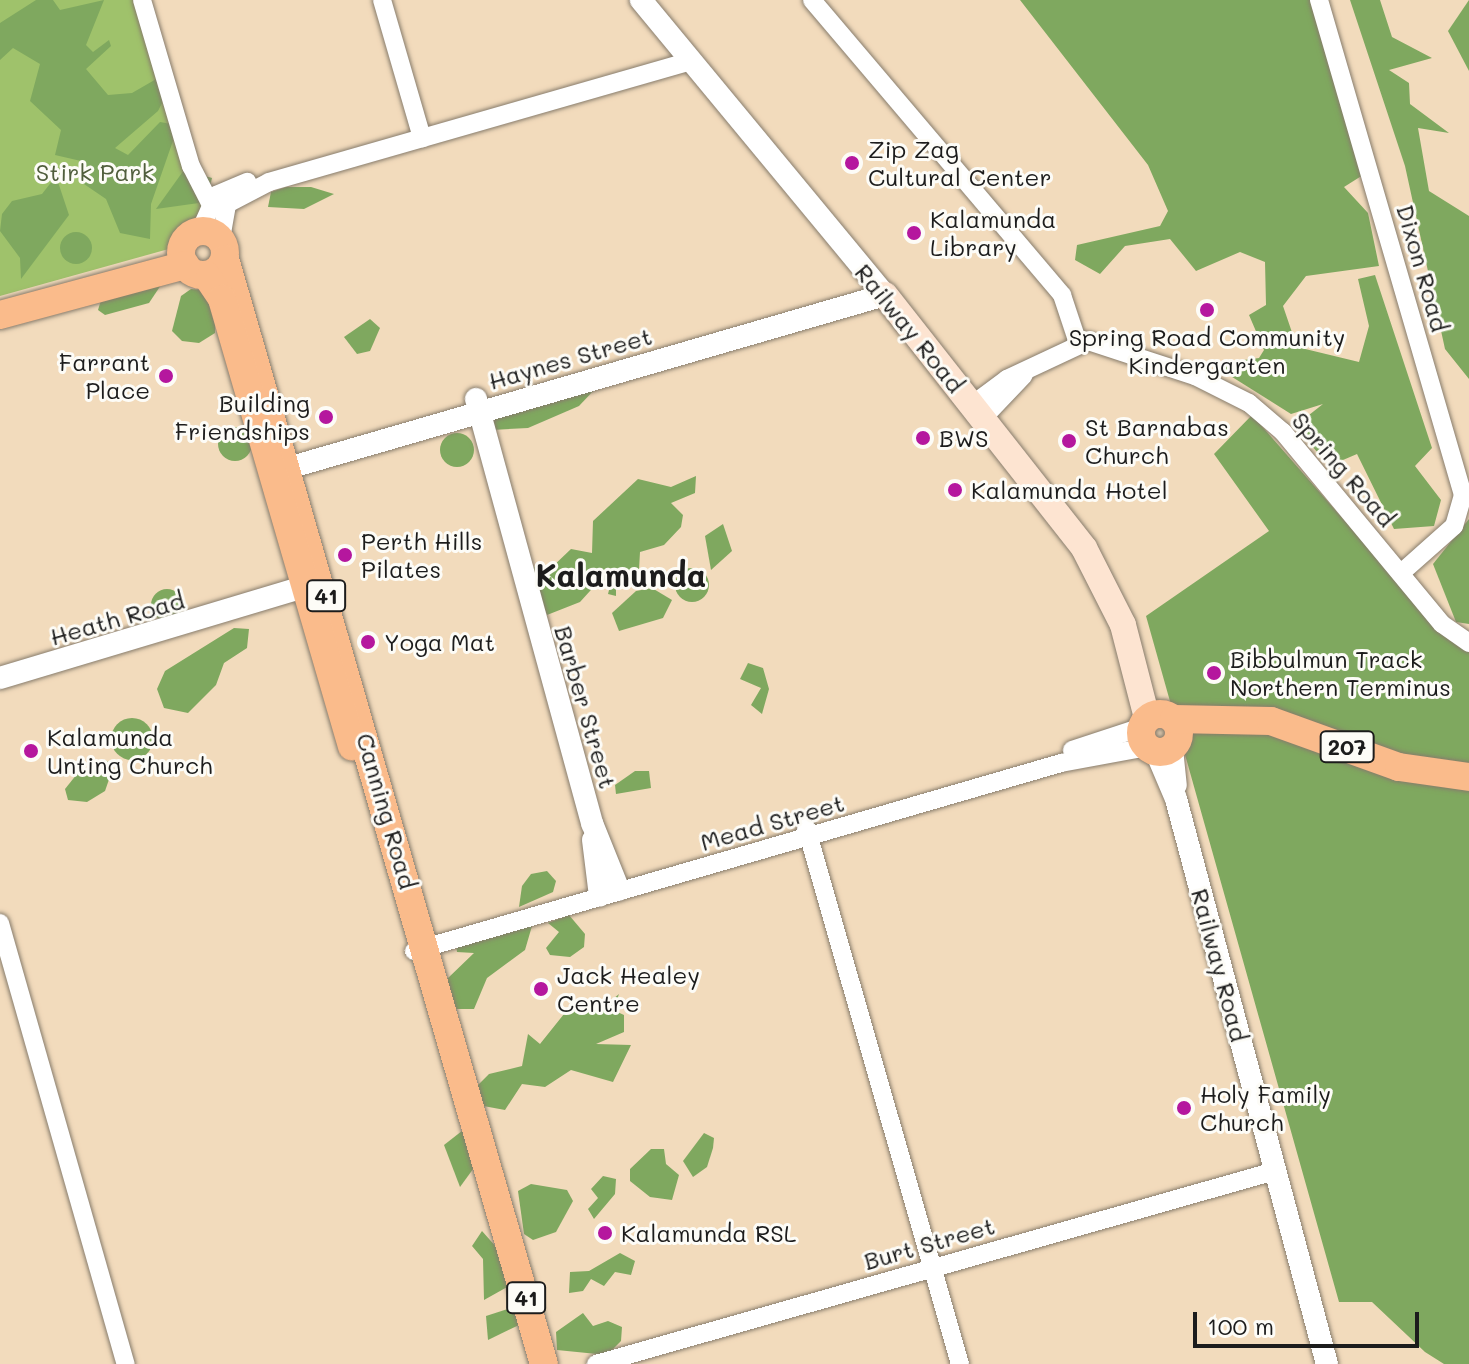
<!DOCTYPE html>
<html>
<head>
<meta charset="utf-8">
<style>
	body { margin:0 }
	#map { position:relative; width:1469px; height:1364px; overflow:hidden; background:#f2dbbc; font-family:Mali,sans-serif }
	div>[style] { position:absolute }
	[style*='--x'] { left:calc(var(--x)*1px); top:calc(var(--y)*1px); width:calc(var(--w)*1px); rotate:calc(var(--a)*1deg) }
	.green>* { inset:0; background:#9fc26b }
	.forest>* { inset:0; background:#7fa85f }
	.round { border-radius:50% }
	.roads { filter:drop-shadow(0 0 2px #877c6c) drop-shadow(0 0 2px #877c6c) }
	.minor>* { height:18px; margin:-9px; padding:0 9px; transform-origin:9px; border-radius:9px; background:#fff }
	.tertiary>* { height:22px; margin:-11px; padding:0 11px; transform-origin:11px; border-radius:11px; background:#fff }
	.secondary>* { height:26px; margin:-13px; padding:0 13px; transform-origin:13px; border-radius:13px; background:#fde4d1 }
	.primary>* { height:28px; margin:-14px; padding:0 14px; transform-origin:14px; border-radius:14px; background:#fabb8b }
	.primary>.ring { margin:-14px; padding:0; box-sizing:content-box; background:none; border:28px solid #fabb8b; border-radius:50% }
	.dots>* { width:22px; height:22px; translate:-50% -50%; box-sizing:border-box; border:4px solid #fdfcf7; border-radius:50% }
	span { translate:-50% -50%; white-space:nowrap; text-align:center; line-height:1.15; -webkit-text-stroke:6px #fdfcf7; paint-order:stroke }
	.shield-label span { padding:2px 6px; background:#fdfcf7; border:2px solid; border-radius:6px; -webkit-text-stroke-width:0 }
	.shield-label { font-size:22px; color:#1c1c1c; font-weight:700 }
	.poi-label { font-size:24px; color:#1c1c1c }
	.left { translate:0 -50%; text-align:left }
	.right { translate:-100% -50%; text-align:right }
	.park-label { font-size:24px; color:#505e3c }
	.street-label { font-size:24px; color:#1c1c1c }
	.district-label { font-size:32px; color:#1c1c1c; font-weight:700 }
	.scale { position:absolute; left:1193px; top:1312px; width:226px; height:36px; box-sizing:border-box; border:4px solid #1c1c1c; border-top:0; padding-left:10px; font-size:24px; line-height:28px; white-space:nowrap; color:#1c1c1c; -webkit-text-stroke:6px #fdfcf7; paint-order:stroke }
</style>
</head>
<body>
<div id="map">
	<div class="green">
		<div style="clip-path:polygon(0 0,142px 0,210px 203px,183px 245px,0 296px)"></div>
	</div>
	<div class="forest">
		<div style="clip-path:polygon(36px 0,53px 0,60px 10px,104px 0,86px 45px,93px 52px,109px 40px,111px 46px,86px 69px,108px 95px,132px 93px,158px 78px,164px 99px,158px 111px,115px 148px,128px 155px,160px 122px,171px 124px,175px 135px,151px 204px,150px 239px,120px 233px,106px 199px,81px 182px,81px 161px,55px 155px,61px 130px,30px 101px,40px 64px,13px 48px,0 60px,0 23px)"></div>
		<div style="clip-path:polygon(1020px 0,1315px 0,1363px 175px,1344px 187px,1368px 213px,1379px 266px,1306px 276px,1283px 306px,1297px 347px,1359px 362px,1369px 326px,1358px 279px,1375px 275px,1432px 448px,1415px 466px,1441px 500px,1434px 526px,1394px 529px,1357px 454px,1329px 466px,1295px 426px,1323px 404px,1291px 414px,1221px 370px,1221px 363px,1259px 358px,1264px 350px,1249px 315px,1266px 305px,1265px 262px,1240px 252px,1196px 271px,1170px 239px,1125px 246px,1100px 274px,1075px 260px,1077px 245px,1160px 226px,1168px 211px,1148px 165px)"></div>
		<div style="clip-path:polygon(1350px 0,1380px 0,1392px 37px,1432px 58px,1389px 70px,1409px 83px,1410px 104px,1449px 133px,1418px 128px,1429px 191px,1469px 216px,1469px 379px,1445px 349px,1405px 166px)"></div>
		<div style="clip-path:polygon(1469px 0,1469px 71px,1448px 31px)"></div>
		<div style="clip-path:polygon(184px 170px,212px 178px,206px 202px,156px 209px)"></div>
		<div style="clip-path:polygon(56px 176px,69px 215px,21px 279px,20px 258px,0 231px,2px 214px,12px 201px,42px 194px)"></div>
		<div style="clip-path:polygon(286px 187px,311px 187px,334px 194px,304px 209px,268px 207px,271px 192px)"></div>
		<div class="round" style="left:60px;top:232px;width:32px;height:32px"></div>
		<div style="clip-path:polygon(165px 279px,149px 303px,105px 315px,98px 310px,101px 300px)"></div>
		<div style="clip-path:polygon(191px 289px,202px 290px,215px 311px,215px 333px,199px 343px,182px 341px,172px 331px,181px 296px)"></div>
		<div style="clip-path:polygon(370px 319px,380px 328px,370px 351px,357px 354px,344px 337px)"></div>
		<div style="clip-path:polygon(596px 388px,579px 406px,528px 428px,492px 430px,488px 418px)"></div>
		<div style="clip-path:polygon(1252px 415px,1450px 641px,1469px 646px,1469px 1364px,1444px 1364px,1425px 1352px,1372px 1302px,1339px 1302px,1146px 616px,1269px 531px,1214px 454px)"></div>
		<div class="round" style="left:218px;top:427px;width:34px;height:34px"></div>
		<div class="round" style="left:440px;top:433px;width:34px;height:34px"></div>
		<div style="clip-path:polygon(696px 476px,695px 493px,671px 503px,683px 515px,681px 527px,664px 545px,640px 552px,639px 570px,616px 581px,616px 596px,608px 594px,611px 582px,600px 580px,580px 602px,547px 615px,529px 574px,535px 566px,550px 569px,571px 549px,592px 553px,593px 521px,638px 479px,671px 487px)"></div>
		<div style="clip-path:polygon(1469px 519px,1469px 624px,1456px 622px,1433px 564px)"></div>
		<div style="clip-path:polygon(723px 524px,732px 551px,711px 570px,705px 536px)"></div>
		<div class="round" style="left:675px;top:568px;width:34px;height:34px"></div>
		<div style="clip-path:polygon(652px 588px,672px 600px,663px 618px,619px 631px,612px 613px,636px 591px)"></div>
		<div class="round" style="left:151px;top:589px;width:32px;height:32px"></div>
		<div style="clip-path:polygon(234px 628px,249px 629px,247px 648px,224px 663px,216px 685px,188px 713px,164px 708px,157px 689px,165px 671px)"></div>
		<div style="clip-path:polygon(748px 663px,763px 668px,769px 689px,762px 714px,751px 705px,761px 688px,740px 679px)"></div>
		<div class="round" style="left:111px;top:718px;width:42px;height:42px"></div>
		<div style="clip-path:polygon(105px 760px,114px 765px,105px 791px,87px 802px,68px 800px,65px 789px,77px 774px)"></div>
		<div style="clip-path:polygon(635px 771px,649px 771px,651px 788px,616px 794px,615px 785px)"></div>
		<div style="clip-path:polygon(547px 871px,556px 881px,553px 892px,519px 907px,522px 886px,531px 874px)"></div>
		<div style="clip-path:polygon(569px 915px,585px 934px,584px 947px,570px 957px,550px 955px,546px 948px,559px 932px,548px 923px)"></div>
		<div style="clip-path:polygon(532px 926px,525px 950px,487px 978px,474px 1009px,456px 1009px,447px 979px,474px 953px,457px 952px,456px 945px)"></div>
		<div style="clip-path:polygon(619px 994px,613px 1010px,624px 1015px,624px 1032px,596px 1044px,631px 1045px,613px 1082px,571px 1070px,545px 1087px,522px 1084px,505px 1110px,478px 1105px,477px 1086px,489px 1074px,522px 1066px,528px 1034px,540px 1044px,568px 1009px,606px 1005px)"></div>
		<div style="clip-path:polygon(467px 1127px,476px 1165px,460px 1187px,444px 1145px)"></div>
		<div style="clip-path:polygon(704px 1133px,714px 1138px,713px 1148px,707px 1167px,693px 1177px,683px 1161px)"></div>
		<div style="clip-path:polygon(651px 1149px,664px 1149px,666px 1164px,679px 1175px,672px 1200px,650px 1197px,630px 1181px,630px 1169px)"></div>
		<div style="clip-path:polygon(603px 1176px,616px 1179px,615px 1194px,594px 1219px,588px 1209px,598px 1198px,591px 1189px)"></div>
		<div style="clip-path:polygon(531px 1184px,567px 1190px,573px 1201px,556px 1232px,533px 1240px,524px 1234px,518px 1191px)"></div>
		<div style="clip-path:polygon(482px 1231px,498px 1249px,509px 1286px,484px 1300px,483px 1259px,472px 1246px)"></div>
		<div style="clip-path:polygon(620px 1253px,635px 1261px,631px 1275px,615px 1272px,604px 1286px,591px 1279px,583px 1291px,569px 1293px,570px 1272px,589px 1271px)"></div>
		<div style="clip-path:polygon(517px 1306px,519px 1325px,488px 1340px,486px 1316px)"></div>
		<div style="clip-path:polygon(583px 1313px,593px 1326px,608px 1321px,622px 1327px,621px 1341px,607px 1355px,557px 1350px,556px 1332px)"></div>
	</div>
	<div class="roads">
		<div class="minor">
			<div style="--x:142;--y:0;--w:173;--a:73.6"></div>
			<div style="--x:191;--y:166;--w:42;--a:62.8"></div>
			<div style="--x:382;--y:0;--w:144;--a:73.8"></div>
			<div style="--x:812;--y:0;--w:387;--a:49.7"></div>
			<div style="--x:1062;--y:295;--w:51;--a:71.6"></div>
			<div style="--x:1319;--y:0;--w:516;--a:73.78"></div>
			<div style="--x:1463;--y:495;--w:32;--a:106"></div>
			<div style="--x:1454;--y:526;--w:71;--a:138.4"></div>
			<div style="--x:200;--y:231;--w:39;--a:-66"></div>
			<div style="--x:216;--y:195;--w:34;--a:-23"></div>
			<div style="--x:221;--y:239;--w:36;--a:-80"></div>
			<div style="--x:227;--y:204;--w:47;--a:-27.6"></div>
			<div style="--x:269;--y:182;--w:439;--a:-16"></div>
			<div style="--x:972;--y:405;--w:44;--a:-36.6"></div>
			<div style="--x:1007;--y:379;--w:89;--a:-25.1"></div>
			<div style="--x:1088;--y:341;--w:113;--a:18.1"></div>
			<div style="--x:1195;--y:376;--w:60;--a:26.6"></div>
			<div style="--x:1249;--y:403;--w:45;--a:40.5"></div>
			<div style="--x:1283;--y:432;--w:249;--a:50.4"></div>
			<div style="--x:1442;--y:624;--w:33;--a:35"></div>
			<div style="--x:983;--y:418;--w:59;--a:-46.4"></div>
			<div style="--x:1072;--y:750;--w:74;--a:-18.2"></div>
			<div style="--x:806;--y:827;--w:559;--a:74"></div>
			<div style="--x:0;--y:923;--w:459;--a:74.1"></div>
			<div style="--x:414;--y:951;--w:674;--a:-16.2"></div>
			<div style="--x:1061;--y:763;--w:87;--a:-10.5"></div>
			<div style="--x:596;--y:1364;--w:706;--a:-15.87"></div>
		</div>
		<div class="tertiary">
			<div style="--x:476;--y:399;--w:440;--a:74.7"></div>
			<div style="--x:592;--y:823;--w:72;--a:68.1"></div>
			<div style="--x:271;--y:473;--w:639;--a:-16.17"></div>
			<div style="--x:885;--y:295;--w:383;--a:-129.6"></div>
			<div style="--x:0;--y:678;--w:334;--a:-16.7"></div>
			<div style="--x:1172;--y:749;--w:36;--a:84"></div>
			<div style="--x:1156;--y:752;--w:51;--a:66.9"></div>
			<div style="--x:1176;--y:799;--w:585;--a:75.04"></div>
			<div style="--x:593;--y:840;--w:56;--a:82.9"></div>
		</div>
		<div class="secondary">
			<div style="--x:885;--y:295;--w:322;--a:51.8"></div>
			<div style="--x:1084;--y:548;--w:86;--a:63.1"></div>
			<div style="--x:1123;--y:625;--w:96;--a:75.5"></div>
		</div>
		<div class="primary">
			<div class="ring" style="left:181px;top:231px;width:16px;height:16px"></div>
			<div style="--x:225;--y:259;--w:1150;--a:73.9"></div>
			<div style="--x:206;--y:275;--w:29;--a:56"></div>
			<div style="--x:222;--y:299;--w:466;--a:73.8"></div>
			<div style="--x:0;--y:315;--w:192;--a:-15.1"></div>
			<div class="ring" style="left:1141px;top:714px;width:10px;height:10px"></div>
			<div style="--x:1174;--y:719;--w:97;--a:1.2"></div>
			<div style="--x:1271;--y:721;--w:136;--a:19.8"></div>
			<div style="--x:1399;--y:767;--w:71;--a:8.1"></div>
		</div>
	</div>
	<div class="dots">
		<div style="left:852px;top:163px;background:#b5179e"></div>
		<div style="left:914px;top:233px;background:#b5179e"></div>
		<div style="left:1207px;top:310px;background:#b5179e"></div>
		<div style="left:166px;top:376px;background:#b5179e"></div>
		<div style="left:326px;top:417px;background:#b5179e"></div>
		<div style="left:923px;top:438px;background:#b5179e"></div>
		<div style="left:1069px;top:441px;background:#b5179e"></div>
		<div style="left:955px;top:490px;background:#b5179e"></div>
		<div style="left:345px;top:555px;background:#b5179e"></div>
		<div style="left:368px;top:642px;background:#b5179e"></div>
		<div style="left:1214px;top:673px;background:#b5179e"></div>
		<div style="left:31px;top:751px;background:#b5179e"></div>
		<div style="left:541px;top:989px;background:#b5179e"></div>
		<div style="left:1184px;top:1108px;background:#b5179e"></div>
		<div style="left:605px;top:1233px;background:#b5179e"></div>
	</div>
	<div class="shield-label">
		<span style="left:326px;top:596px">41</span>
		<span style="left:1347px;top:747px">207</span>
		<span style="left:526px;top:1298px">41</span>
	</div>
	<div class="poi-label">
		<span class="left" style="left:868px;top:163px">Zip Zag<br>Cultural Center</span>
		<span class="left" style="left:930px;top:233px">Kalamunda<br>Library</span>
		<span style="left:1207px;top:351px">Spring Road Community<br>Kindergarten</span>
		<span class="right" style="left:150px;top:376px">Farrant<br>Place</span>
		<span class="right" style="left:310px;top:417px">Building<br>Friendships</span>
		<span class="left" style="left:1085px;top:441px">St Barnabas<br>Church</span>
		<span class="left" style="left:939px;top:438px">BWS</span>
		<span class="left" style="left:971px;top:490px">Kalamunda Hotel</span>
		<span class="left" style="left:361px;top:555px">Perth Hills<br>Pilates</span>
		<span class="left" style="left:384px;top:642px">Yoga Mat</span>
		<span class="left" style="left:1230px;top:673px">Bibbulmun Track<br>Northern Terminus</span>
		<span class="left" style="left:47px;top:751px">Kalamunda<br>Unting Church</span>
		<span class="left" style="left:557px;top:989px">Jack Healey<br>Centre</span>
		<span class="left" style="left:1200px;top:1108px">Holy Family<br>Church</span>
		<span class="left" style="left:621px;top:1233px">Kalamunda RSL</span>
	</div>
	<div class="park-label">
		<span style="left:95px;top:172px">Stirk Park</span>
	</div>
	<div class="street-label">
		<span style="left:1423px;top:268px;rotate:74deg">Dixon Road</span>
		<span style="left:910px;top:328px;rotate:51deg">Railway Road</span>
		<span style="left:570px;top:358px;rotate:-16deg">Haynes Street</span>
		<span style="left:1344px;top:469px;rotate:49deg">Spring Road</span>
		<span style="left:117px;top:618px;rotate:-16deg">Heath Road</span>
		<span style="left:586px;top:707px;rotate:74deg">Barber Street</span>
		<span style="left:387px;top:811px;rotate:74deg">Canning Road</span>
		<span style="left:772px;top:822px;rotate:-16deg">Mead Street</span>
		<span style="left:1220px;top:965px;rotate:75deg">Railway Road</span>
		<span style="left:929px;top:1243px;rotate:-16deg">Burt Street</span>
	</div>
	<div class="district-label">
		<span style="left:621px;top:574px">Kalamunda</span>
	</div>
	<div class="scale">100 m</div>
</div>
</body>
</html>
